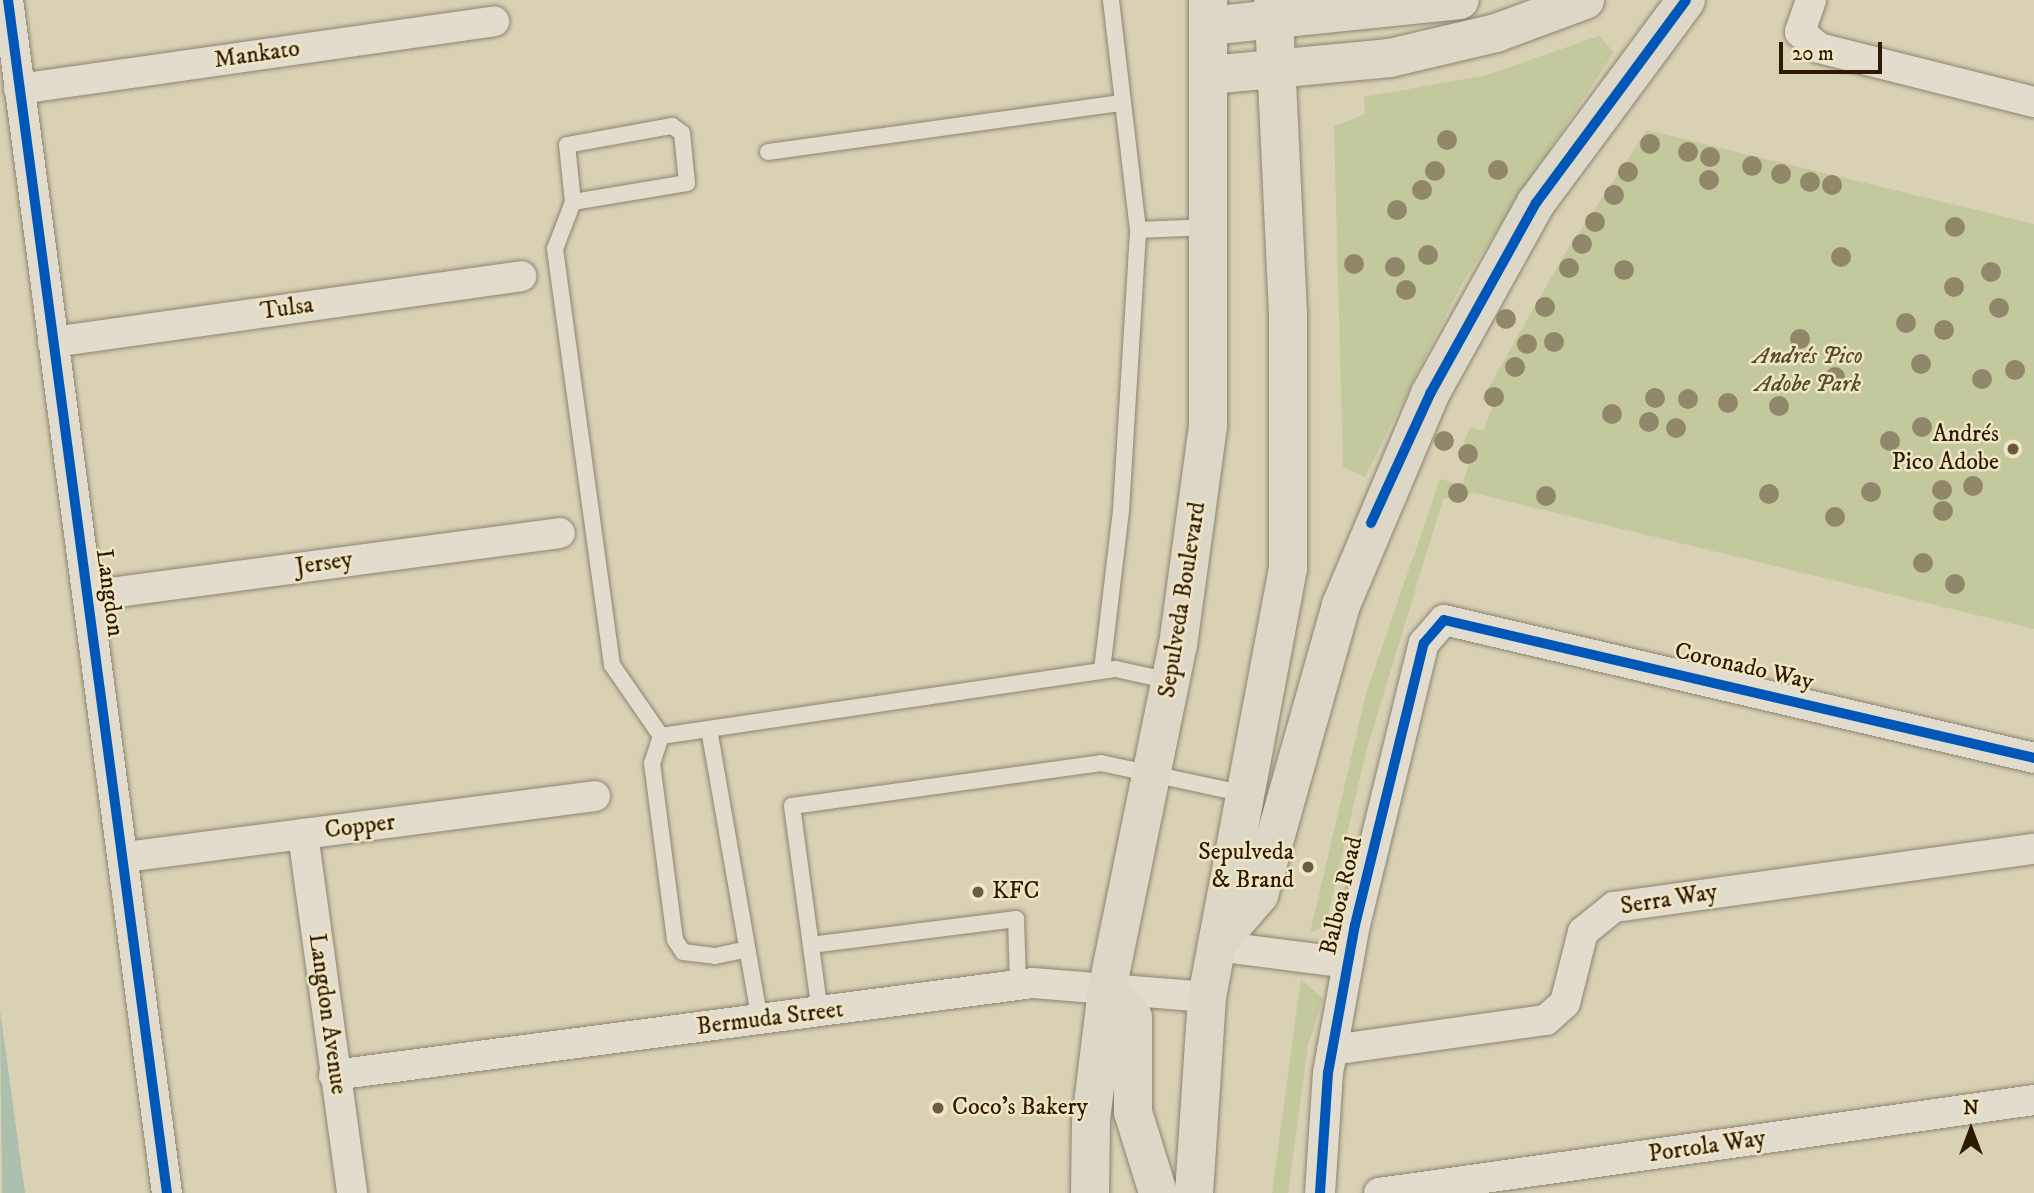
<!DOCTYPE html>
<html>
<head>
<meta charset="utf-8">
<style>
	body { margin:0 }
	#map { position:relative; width:2034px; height:1193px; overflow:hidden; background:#d9d1b4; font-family:"IM FELL DW Pica",serif }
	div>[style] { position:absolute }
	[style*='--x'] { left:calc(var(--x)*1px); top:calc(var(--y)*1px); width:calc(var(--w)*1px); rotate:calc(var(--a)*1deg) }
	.green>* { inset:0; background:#c3c89d }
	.water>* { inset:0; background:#acc0ae }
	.roads { filter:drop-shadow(0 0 2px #8b8572) drop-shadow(0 0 2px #8b8572) }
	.service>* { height:16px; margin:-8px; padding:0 8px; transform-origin:8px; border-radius:8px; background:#e1dcce }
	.minor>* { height:30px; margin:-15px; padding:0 15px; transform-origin:15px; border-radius:15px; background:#e1dcce }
	.primary>* { height:38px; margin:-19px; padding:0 19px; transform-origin:19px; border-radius:19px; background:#dcd7c6 }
	.cycleway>* { height:10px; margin:-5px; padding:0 5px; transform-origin:5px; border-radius:5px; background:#0057b8 }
	.trees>* { width:20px; height:20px; margin:-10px; border-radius:50%; background:#908869 }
	.dots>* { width:19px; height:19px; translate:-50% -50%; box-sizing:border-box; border:4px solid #f0e6c4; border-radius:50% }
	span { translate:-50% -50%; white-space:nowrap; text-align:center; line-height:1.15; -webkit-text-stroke:5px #f0e6c4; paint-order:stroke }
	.street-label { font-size:24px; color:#2d1a03 }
	.park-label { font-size:24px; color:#554c2c; font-style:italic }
	.poi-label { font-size:24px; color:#2d1a03 }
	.right { translate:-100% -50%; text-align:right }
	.left { translate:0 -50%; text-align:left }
	.north { position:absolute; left:1936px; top:1095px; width:70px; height:70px; -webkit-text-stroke:5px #f0e6c4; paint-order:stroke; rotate:0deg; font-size:19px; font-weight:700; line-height:28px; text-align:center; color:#2d1a03 }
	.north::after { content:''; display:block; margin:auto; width:24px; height:32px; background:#2d1a03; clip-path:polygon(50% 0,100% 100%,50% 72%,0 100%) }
	.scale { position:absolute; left:1779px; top:42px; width:103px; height:32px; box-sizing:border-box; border:4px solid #2d1a03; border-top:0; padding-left:9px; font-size:21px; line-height:24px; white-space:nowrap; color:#2d1a03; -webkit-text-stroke:5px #f0e6c4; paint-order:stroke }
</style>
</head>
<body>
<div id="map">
	<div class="green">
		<i style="clip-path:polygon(1599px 36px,1614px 52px,1463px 282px,1365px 477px,1343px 467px,1334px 126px,1365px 114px,1364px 97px,1487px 75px)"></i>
		<i style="clip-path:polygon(1647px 130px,2034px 224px,2034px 629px,1474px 493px,1443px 499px,1366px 752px,1328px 915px,1323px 927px,1310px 933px,1366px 694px,1440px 479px,1462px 485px,1470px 461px,1459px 457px,1470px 427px,1483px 431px,1494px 404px,1482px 399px,1564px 255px)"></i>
		<i style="clip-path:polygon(1301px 979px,1323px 999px,1308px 1045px,1288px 1193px,1272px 1193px)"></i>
	</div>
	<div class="water">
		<i style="clip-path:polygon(0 1010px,25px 1193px,2px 1193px)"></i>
	</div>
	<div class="roads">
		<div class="service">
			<i style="--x:768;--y:152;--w:358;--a:-7.9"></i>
			<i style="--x:573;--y:202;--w:57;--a:-96"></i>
			<i style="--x:567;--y:145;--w:107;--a:-10.3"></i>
			<i style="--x:672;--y:126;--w:12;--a:35"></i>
			<i style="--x:682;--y:133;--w:50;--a:84.3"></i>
			<i style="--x:687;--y:183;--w:116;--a:170.5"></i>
			<i style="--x:573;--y:202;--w:50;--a:111"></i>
			<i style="--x:555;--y:249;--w:420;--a:82.2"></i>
			<i style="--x:612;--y:665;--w:86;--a:55.4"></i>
			<i style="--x:661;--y:736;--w:460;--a:-8.4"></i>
			<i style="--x:1116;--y:669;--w:55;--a:12.5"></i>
			<i style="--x:1138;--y:230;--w:71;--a:-2.4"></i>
			<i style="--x:1102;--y:670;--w:161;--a:-83.2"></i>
			<i style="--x:1121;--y:510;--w:281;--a:-86.5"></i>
			<i style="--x:1138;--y:230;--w:232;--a:-96.7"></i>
			<i style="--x:709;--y:729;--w:295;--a:80.1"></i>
			<i style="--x:661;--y:736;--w:28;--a:108"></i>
			<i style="--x:652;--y:763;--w:178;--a:82.6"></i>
			<i style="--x:675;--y:940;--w:14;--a:56"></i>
			<i style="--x:683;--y:952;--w:32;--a:7"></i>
			<i style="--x:715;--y:956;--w:33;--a:-12"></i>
			<i style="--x:811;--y:945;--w:207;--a:-7.2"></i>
			<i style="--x:1016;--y:919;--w:65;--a:88.2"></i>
			<i style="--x:820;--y:1013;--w:209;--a:-97.7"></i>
			<i style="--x:792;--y:806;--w:312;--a:-7.9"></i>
			<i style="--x:1101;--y:763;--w:147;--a:12.1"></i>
		</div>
		<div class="minor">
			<i style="--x:8;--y:0;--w:1204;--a:82.41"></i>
			<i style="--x:1811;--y:0;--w:34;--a:109"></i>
			<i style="--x:1800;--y:32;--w:25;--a:40"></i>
			<i style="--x:1819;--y:48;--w:222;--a:14.1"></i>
			<i style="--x:19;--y:89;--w:480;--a:-8.1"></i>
			<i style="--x:53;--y:342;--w:473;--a:-8"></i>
			<i style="--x:88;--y:596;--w:476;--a:-7.6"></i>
			<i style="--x:303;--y:834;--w:362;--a:82.2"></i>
			<i style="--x:126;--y:857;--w:473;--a:-7.4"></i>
			<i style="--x:1216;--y:946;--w:133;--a:7.3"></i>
			<i style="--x:1332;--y:1050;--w:216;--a:-8"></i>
			<i style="--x:1546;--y:1020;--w:25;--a:-42"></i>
			<i style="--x:1565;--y:1003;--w:73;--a:-75.8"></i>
			<i style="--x:1583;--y:932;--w:40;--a:-39"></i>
			<i style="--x:1614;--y:907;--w:424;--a:-7.9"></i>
			<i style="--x:334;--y:1075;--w:705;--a:-7.5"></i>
			<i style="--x:1033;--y:983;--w:175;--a:4.6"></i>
			<i style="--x:1320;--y:1193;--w:120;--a:-86.2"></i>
			<i style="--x:1328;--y:1073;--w:150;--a:-79.7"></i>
			<i style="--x:1355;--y:925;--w:290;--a:-76.3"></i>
			<i style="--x:1424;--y:643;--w:30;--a:-49"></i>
			<i style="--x:1444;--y:620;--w:606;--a:13.16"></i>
			<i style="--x:1379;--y:1193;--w:662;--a:-8.08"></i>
		</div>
		<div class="primary">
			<i style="--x:1208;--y:26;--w:253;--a:-5.9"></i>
			<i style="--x:1210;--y:75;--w:181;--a:-5.4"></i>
			<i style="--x:1390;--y:58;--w:109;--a:-13.3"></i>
			<i style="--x:1496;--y:33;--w:95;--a:-20.3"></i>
			<i style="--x:1217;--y:944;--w:65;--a:-49.4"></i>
			<i style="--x:1259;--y:895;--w:301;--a:-74.2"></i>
			<i style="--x:1341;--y:605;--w:229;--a:-67.1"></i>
			<i style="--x:1430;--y:394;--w:218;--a:-61"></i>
			<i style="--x:1536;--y:203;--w:252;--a:-53.5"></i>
			<i style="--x:1107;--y:990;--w:37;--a:46"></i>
			<i style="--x:1133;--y:1017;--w:95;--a:90"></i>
			<i style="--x:1133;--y:1112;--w:85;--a:72.8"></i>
			<i style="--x:1090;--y:1193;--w:73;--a:-89.2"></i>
			<i style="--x:1091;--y:1120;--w:131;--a:-83"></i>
			<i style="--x:1107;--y:990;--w:352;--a:-78.4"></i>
			<i style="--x:1178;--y:645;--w:221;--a:-82.2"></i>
			<i style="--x:1208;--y:426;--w:426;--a:-90"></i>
			<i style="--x:1194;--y:1193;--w:196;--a:-86.2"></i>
			<i style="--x:1207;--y:997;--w:436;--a:-79.3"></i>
			<i style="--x:1288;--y:569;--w:255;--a:-90"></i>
			<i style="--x:1288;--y:314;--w:314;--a:-92.7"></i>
		</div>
	</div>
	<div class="cycleway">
		<i style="--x:8;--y:0;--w:1204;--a:82.41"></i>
		<i style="--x:1371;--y:523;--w:142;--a:-65.4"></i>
		<i style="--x:1430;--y:394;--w:218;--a:-61"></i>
		<i style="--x:1536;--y:203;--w:252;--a:-53.5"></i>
		<i style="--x:1320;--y:1193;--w:120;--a:-86.2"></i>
		<i style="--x:1328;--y:1073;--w:150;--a:-79.7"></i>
		<i style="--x:1355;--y:925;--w:290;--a:-76.3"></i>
		<i style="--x:1424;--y:643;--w:30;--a:-49"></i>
		<i style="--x:1444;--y:620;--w:606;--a:13.16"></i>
	</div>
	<div class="trees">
		<i style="left:1447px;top:140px"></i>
		<i style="left:1650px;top:144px"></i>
		<i style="left:1688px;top:152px"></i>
		<i style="left:1710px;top:157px"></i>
		<i style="left:1752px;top:166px"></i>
		<i style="left:1498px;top:170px"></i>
		<i style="left:1435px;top:171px"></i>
		<i style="left:1628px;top:172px"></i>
		<i style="left:1781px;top:174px"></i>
		<i style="left:1709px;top:180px"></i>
		<i style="left:1810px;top:182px"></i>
		<i style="left:1832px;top:185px"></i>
		<i style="left:1422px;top:190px"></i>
		<i style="left:1614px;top:195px"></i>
		<i style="left:1397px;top:210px"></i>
		<i style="left:1595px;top:222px"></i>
		<i style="left:1955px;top:227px"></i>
		<i style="left:1582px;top:244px"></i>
		<i style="left:1428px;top:255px"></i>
		<i style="left:1841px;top:257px"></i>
		<i style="left:1354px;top:264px"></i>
		<i style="left:1395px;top:267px"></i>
		<i style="left:1569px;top:268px"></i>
		<i style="left:1624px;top:270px"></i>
		<i style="left:1991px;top:272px"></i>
		<i style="left:1954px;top:287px"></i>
		<i style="left:1406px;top:290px"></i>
		<i style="left:1545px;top:307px"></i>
		<i style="left:1999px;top:308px"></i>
		<i style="left:1506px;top:319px"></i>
		<i style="left:1906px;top:323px"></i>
		<i style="left:1944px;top:330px"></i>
		<i style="left:1800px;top:339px"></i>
		<i style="left:1554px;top:342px"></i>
		<i style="left:1527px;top:344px"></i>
		<i style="left:1921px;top:364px"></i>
		<i style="left:1515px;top:367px"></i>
		<i style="left:2015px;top:370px"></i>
		<i style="left:1835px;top:377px"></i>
		<i style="left:1982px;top:379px"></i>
		<i style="left:1494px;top:397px"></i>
		<i style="left:1655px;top:398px"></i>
		<i style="left:1688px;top:399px"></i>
		<i style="left:1728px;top:403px"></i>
		<i style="left:1779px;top:406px"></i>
		<i style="left:1612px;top:414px"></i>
		<i style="left:1649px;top:422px"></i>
		<i style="left:1922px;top:427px"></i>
		<i style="left:1676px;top:428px"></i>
		<i style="left:1444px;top:441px"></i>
		<i style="left:1890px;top:441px"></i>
		<i style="left:1468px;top:454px"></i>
		<i style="left:1973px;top:486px"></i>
		<i style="left:1942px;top:490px"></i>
		<i style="left:1871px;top:492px"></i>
		<i style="left:1458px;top:493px"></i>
		<i style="left:1769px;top:494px"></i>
		<i style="left:1546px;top:496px"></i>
		<i style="left:1943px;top:511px"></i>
		<i style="left:1835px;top:517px"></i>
		<i style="left:1923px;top:563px"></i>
		<i style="left:1955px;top:584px"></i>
	</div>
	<div class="dots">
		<i style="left:2013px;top:449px;background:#695a41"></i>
		<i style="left:1308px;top:867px;background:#695a41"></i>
		<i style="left:978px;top:892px;background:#695a41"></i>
		<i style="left:938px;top:1108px;background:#695a41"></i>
	</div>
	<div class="street-label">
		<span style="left:257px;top:55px;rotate:-8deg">Mankato</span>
		<span style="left:287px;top:309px;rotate:-8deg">Tulsa</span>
		<span style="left:324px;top:564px;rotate:-8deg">Jersey</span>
		<span style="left:109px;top:593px;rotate:82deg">Langdon</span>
		<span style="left:1183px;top:600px;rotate:-81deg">Sepulveda Boulevard</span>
		<span style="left:1744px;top:667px;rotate:13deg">Coronado Way</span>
		<span style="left:360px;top:827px;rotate:-7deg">Copper</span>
		<span style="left:1342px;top:896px;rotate:-77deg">Balboa Road</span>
		<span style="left:1669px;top:900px;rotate:-9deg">Serra Way</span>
		<span style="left:327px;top:1014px;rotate:82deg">Langdon Avenue</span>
		<span style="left:770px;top:1019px;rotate:-7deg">Bermuda Street</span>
		<span style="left:1707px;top:1147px;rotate:-8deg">Portola Way</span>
	</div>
	<div class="park-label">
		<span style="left:1808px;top:371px">Andrés Pico<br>Adobe Park</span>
	</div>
	<div class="poi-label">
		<span class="right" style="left:1999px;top:449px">Andrés<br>Pico Adobe</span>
		<span class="right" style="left:1294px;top:867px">Sepulveda<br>&amp; Brand</span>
		<span class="left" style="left:992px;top:892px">KFC</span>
		<span class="left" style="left:952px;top:1108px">Coco's Bakery</span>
	</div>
	<div class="north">N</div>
	<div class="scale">20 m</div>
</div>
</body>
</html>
